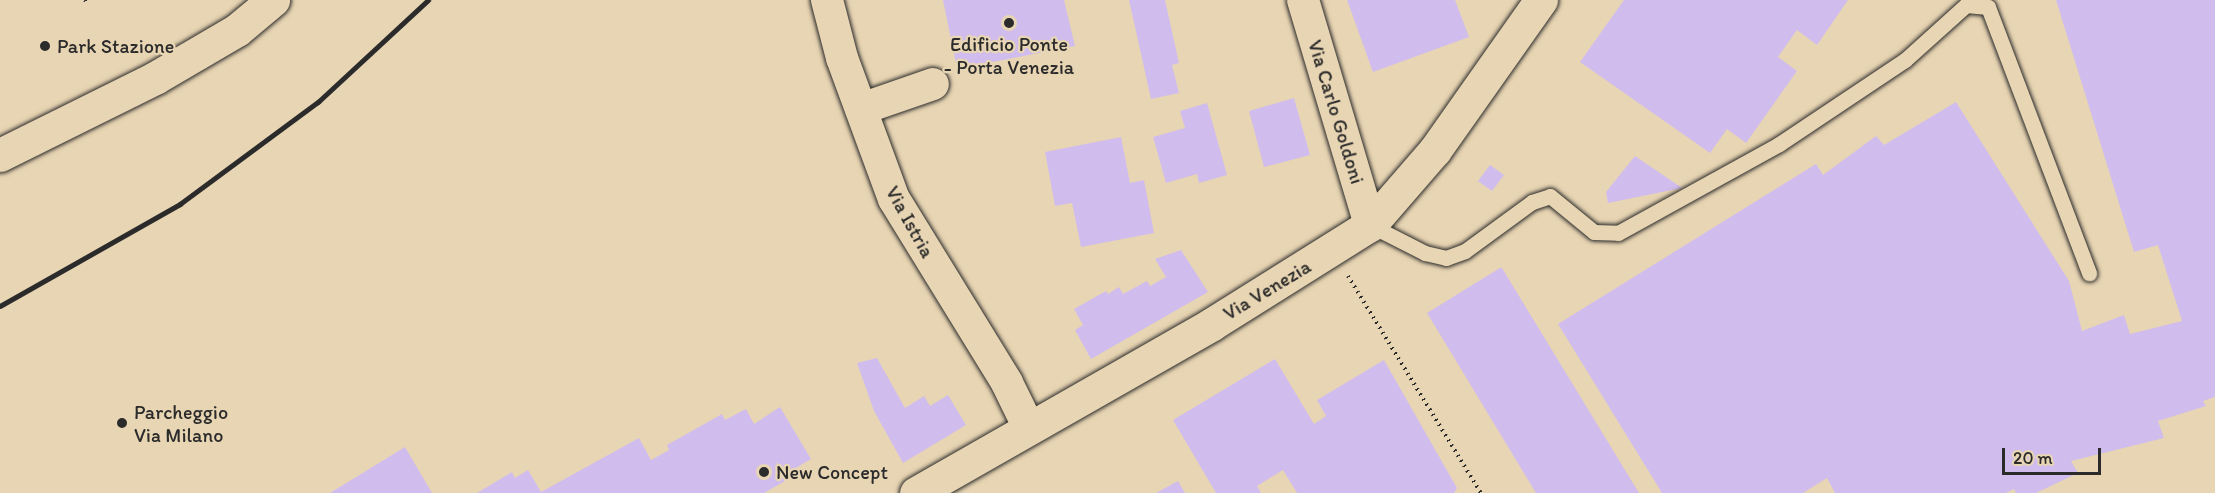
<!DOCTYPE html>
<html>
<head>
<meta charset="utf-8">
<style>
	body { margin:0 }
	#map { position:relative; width:2215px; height:493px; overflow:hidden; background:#e8d5b3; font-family:Itim,sans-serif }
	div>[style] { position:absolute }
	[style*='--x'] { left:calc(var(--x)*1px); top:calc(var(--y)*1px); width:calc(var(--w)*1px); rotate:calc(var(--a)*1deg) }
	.building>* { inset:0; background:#d0bdee }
	.path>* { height:4px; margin-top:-2px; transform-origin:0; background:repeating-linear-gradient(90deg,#2b2b2b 0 1.5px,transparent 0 6px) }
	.roads { filter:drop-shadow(0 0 2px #2b2b2b) drop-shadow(0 0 2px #2b2b2b) }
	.lane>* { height:15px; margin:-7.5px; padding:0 7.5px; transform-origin:7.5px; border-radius:7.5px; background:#e8d5b3 }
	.street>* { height:32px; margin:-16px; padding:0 16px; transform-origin:16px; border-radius:16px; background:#e8d5b3 }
	.secondary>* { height:33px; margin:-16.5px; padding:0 16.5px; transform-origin:16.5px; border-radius:16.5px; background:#e8d5b3 }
	.primary>* { height:33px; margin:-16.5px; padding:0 16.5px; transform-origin:16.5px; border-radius:16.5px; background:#e8d5b3 }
	.rail>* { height:4.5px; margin:-2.25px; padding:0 2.25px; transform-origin:2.25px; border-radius:2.25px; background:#2b2b2b }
	.dots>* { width:16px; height:16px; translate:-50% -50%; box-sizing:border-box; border:3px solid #e8d5b3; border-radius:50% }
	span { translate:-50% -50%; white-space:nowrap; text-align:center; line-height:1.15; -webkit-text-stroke:4.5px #e8d5b3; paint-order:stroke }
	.poi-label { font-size:20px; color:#2b2b2b }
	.left { translate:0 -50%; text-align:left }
	.street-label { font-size:20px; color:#2b2b2b }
	.scale { position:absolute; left:2002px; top:448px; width:99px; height:27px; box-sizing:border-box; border:3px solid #2b2b2b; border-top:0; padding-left:8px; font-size:18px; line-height:21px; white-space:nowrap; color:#2b2b2b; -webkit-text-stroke:4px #e8d5b3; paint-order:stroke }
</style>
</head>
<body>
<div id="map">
	<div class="building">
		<i style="clip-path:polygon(943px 0,1064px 0,1075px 46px,957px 69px)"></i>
		<i style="clip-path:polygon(1129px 0,1165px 0,1179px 63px,1172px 65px,1179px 93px,1151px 99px)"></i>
		<i style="clip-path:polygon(1347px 0,1455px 0,1469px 37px,1373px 72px)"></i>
		<i style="clip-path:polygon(1624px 0,1848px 0,1817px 45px,1797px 30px,1778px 57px,1797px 71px,1746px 143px,1727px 129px,1710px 153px,1580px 62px)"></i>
		<i style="clip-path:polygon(2056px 0,2215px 0,2215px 397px,2203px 401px,2206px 406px,2158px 421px,2164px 438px,2071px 461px,2078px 473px,2036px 493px,2016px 493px,2014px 489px,2006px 493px,1835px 493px,1827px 478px,1803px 493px,1662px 493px,1558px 324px,1816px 164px,1823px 175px,1876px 136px,1884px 145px,1956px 102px,2069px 281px,2082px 331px,2124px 315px,2130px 334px,2182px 321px,2158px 245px,2134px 252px)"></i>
		<i style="clip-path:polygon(1294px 98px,1310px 155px,1264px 167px,1249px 111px)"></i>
		<i style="clip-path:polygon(1207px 103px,1227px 175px,1199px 183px,1197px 174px,1166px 183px,1153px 137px,1185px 128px,1180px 111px)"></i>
		<i style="clip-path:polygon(1121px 137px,1130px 183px,1144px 180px,1154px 233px,1081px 247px,1072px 203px,1055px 206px,1045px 152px)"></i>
		<i style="clip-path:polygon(1635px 156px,1682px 188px,1608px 203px,1606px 192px)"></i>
		<i style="clip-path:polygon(1490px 165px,1504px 175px,1492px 191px,1478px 181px)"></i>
		<i style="clip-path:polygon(1181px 250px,1208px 292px,1091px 359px,1075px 330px,1083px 325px,1074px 309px,1106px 291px,1108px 294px,1119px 287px,1123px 294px,1147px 281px,1150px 286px,1166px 277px,1155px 259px)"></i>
		<i style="clip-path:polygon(1500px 268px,1502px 268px,1639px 493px,1536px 493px,1427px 313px)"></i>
		<i style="clip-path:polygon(877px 358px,905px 408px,924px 396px,930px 406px,948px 395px,966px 425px,903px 463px,874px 411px,857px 363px)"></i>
		<i style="clip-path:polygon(1275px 359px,1314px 424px,1326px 416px,1317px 400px,1384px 360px,1457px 488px,1454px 493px,1297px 493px,1283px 470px,1257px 486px,1261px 493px,1216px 493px,1173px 420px)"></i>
		<i style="clip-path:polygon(780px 407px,811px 459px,782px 476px,785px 481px,764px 493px,477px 493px,512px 472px,515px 478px,528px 470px,541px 492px,639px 438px,651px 460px,669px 450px,667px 445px,722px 414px,725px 420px,746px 409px,754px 424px)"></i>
		<i style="clip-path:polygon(405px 447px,432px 493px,330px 493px)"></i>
		<i style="clip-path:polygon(1178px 481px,1185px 493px,1156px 493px)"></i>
	</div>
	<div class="path">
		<i style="--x:85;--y:0;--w:4;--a:56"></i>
		<i style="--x:1348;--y:276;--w:255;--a:58.5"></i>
	</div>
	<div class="roads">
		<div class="lane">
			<i style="--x:1370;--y:225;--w:62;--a:27"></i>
			<i style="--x:1425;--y:253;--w:22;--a:13"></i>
			<i style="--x:1446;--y:258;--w:20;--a:-20"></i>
			<i style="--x:1465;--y:251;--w:83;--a:-36.2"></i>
			<i style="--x:1532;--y:202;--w:19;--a:-18"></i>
			<i style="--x:1550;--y:196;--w:57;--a:39.3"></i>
			<i style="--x:1594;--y:232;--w:24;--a:2"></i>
			<i style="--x:1618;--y:233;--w:184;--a:-28.9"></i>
			<i style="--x:1779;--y:144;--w:151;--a:-33.7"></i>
			<i style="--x:1905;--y:60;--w:82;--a:-42"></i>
			<i style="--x:1966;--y:5;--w:22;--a:5"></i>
			<i style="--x:1988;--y:7;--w:285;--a:69.2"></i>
		</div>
		<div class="street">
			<i style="--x:827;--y:0;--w:60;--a:75.5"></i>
			<i style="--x:842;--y:58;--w:150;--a:69.8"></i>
			<i style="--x:894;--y:199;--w:216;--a:58.4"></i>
			<i style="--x:1007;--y:383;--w:50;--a:63.9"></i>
			<i style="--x:1303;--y:0;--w:235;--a:73.4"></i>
			<i style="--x:861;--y:109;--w:76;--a:-19.1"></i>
		</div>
		<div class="secondary">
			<i style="--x:916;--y:493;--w:341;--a:-29.7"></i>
			<i style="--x:1212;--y:324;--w:186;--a:-32.1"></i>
			<i style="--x:1370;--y:225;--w:99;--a:-49.1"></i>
			<i style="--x:1435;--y:150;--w:184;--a:-54.8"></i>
		</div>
		<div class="primary">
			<i style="--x:0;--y:155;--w:173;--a:-26.4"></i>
			<i style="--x:155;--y:78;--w:95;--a:-30.3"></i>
			<i style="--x:237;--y:30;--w:47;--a:-39.8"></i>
		</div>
	</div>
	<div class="rail">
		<i style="--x:0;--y:306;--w:207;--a:-29.5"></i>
		<i style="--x:180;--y:204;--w:172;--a:-36.5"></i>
		<i style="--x:318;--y:102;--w:150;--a:-42.8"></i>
	</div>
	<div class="dots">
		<i style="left:1009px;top:23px;background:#2b2b2b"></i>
		<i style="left:45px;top:46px;background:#2b2b2b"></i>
		<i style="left:122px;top:423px;background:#2b2b2b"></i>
		<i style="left:764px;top:472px;background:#2b2b2b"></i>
	</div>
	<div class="poi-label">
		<span style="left:1009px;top:56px">Edificio Ponte<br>- Porta Venezia</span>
		<span class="left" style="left:57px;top:46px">Park Stazione</span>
		<span class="left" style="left:134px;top:424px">Parcheggio<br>Via Milano</span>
		<span class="left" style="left:776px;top:472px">New Concept</span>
	</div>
	<div class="street-label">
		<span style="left:1336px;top:112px;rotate:73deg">Via Carlo Goldoni</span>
		<span style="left:910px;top:222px;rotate:61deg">Via Istria</span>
		<span style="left:1267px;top:290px;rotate:-31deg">Via Venezia</span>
	</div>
	<div class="scale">20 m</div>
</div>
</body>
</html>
